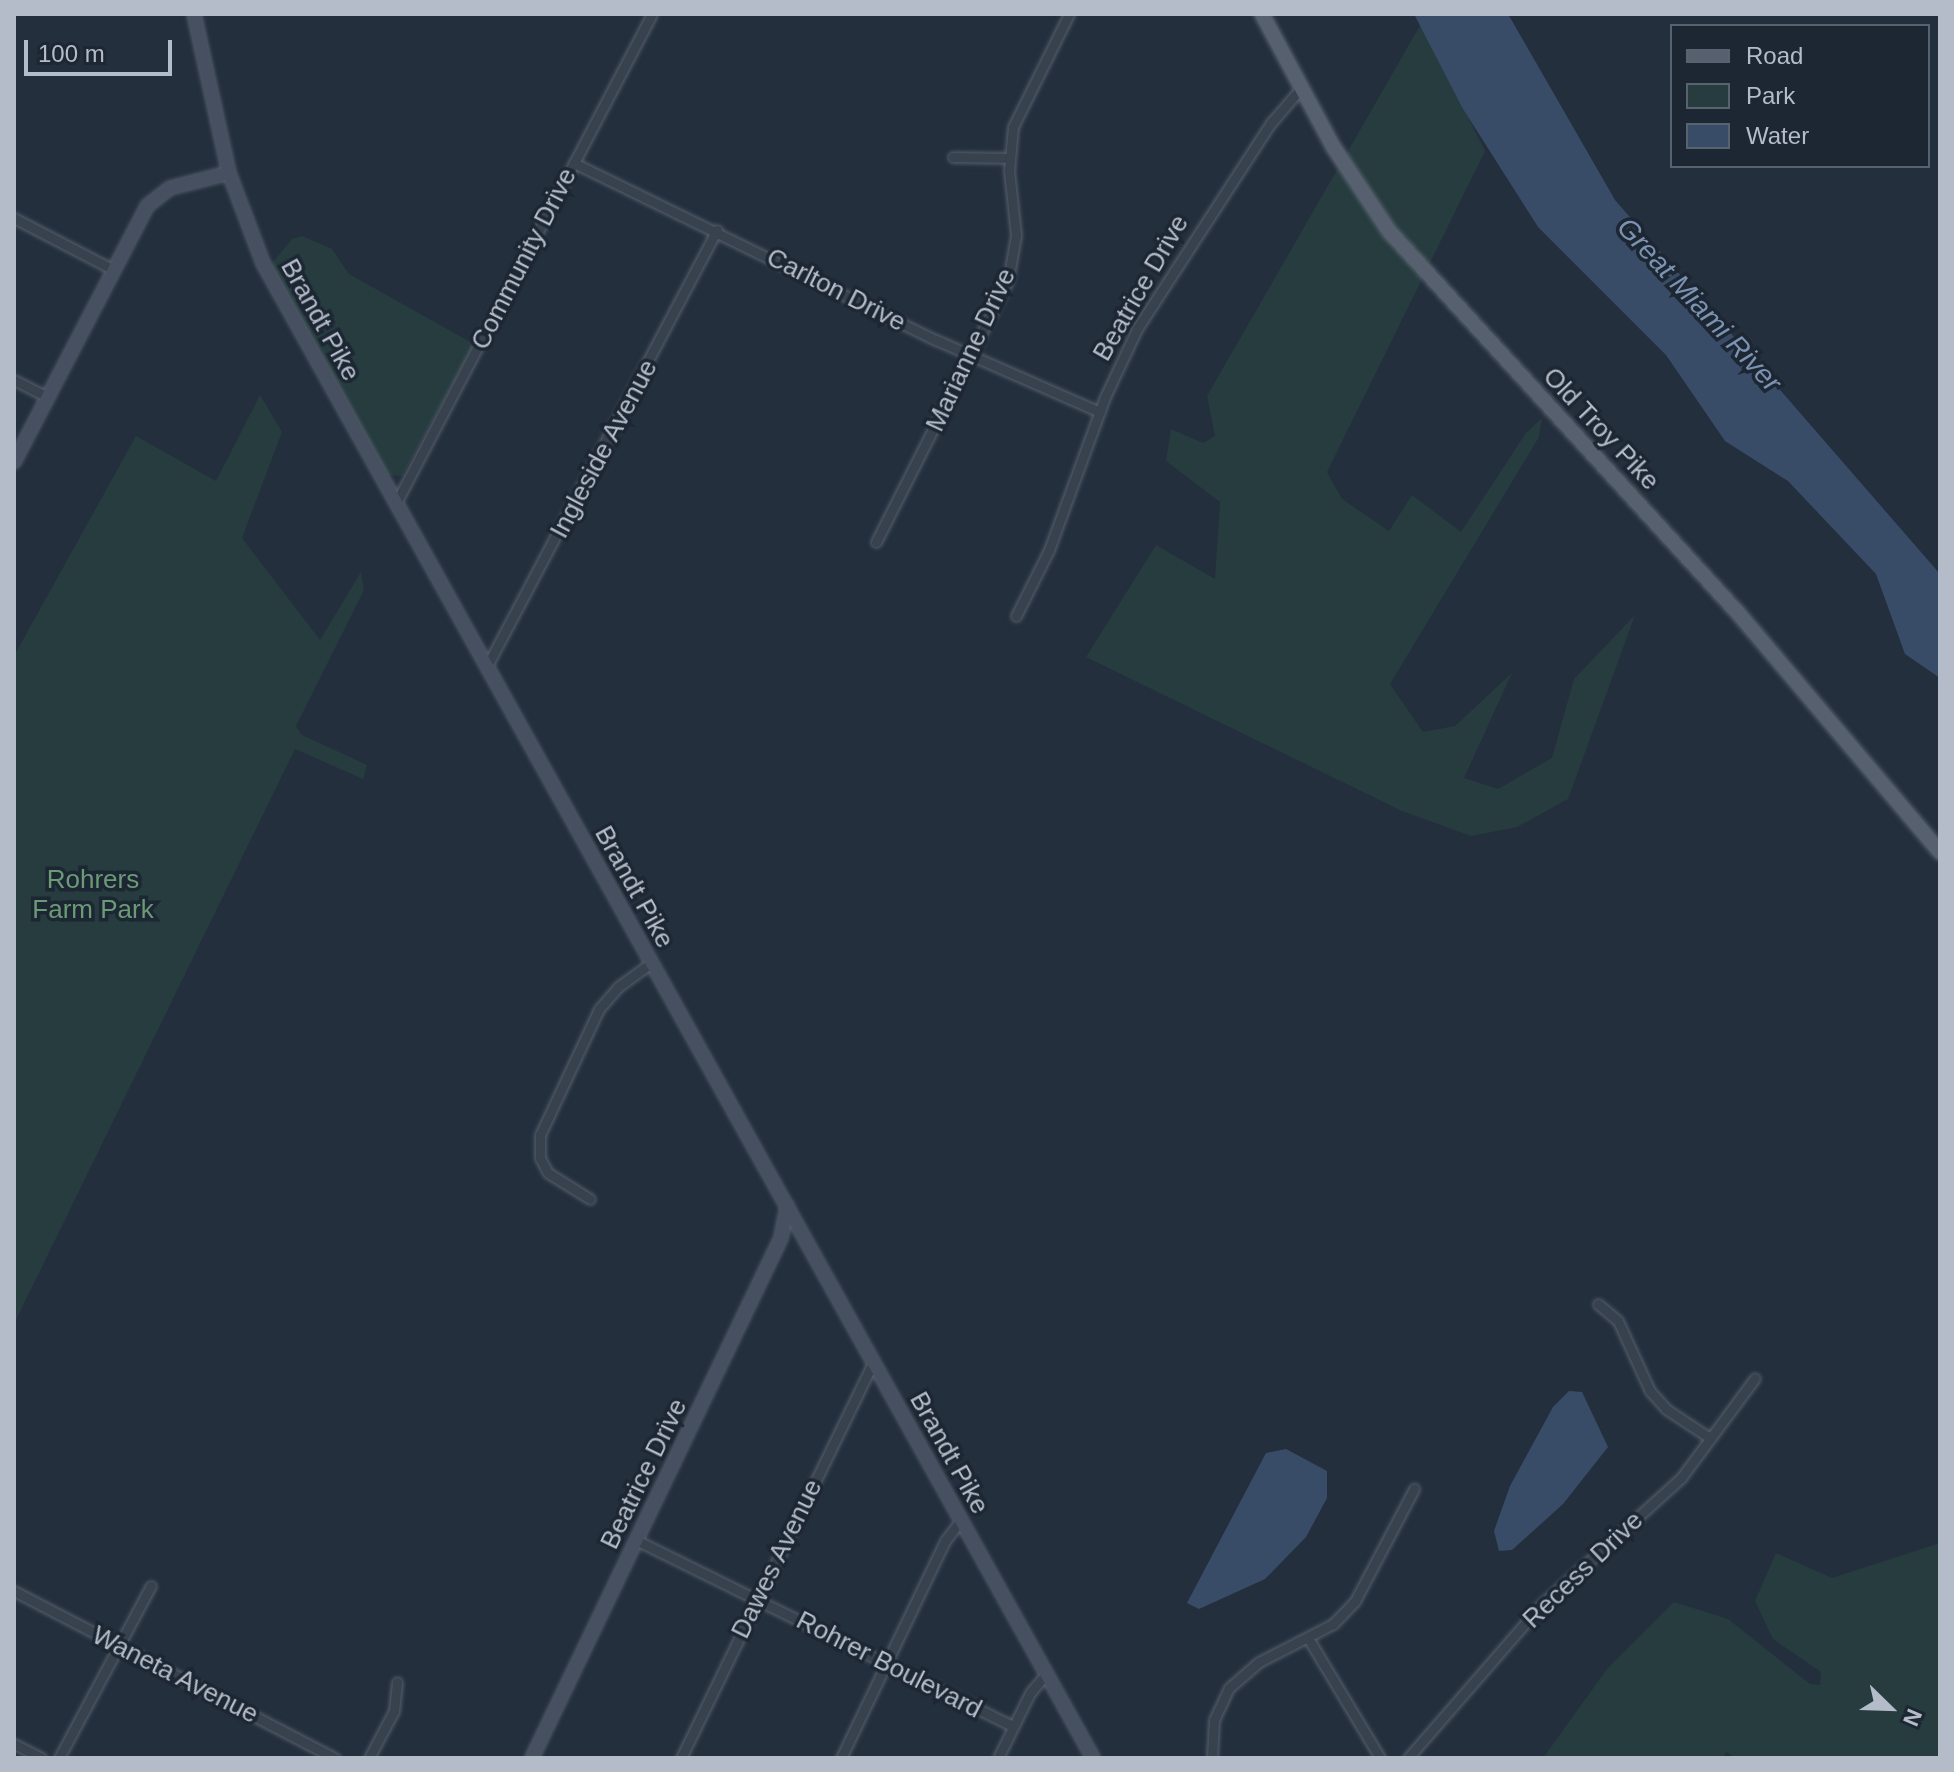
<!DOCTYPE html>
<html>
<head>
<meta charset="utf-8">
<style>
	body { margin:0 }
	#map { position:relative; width:1954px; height:1772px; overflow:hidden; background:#242f3e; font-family:Arial,sans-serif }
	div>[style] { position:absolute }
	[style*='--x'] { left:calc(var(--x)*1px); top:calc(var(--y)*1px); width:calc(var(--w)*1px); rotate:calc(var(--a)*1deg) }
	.green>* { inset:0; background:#263c3f }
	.water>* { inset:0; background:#394c67 }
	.roads { filter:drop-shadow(0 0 2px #565f6c) drop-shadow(0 0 2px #565f6c) }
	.street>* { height:9px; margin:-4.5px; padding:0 4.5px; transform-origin:4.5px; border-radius:4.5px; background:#38414e }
	.secondary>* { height:12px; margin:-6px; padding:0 6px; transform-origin:6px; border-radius:6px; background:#465061 }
	.primary>* { height:14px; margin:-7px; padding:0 7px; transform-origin:7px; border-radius:7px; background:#56606e }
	span { translate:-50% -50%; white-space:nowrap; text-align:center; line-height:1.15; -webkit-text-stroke:7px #1d2633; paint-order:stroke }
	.street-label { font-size:26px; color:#b4bcc9 }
	.park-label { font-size:26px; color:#6b9a76 }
	.water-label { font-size:28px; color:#7c92b1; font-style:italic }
	.frame { position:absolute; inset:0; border:16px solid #b4bcc9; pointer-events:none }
	.legend { position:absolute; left:1670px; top:24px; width:260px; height:144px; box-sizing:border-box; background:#1d2633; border:2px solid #59626f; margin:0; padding:10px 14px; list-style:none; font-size:24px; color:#b4bcc9 }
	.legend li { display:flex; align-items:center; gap:16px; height:40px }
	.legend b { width:40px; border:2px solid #59626f }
	.north { position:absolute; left:1850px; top:1668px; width:80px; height:80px; -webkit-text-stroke:6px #1d2633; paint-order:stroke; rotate:113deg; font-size:22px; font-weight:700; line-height:32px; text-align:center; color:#b4bcc9 }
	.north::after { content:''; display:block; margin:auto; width:28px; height:36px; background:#b4bcc9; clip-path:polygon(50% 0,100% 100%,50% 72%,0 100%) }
	.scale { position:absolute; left:24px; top:40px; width:148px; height:36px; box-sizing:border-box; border:4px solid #b4bcc9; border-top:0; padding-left:10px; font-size:24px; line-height:28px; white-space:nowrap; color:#b4bcc9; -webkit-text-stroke:6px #1d2633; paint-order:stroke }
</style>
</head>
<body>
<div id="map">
	<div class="green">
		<i style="clip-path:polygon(1421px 24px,1485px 151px,1327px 472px,1342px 499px,1389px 531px,1412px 495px,1461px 532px,1526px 433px,1542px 418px,1539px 437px,1390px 684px,1423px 732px,1455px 726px,1512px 673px,1464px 778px,1498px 789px,1552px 758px,1574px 679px,1635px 615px,1568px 799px,1517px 827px,1471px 836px,1402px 811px,1086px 657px,1156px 545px,1215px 579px,1220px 502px,1166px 461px,1171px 429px,1203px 443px,1215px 436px,1207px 396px)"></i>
		<i style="clip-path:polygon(302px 236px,332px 249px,349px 274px,474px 344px,402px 476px,386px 475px,270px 266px,292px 239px)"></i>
		<i style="clip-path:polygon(260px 395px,282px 432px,242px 538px,320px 640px,361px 572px,364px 590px,296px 726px,302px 735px,367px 765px,363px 779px,295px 749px,14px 1324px,14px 656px,136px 436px,216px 481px)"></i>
		<i style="clip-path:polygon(1940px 1543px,1940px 1758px,1736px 1758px,1726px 1752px,1723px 1758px,1543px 1758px,1607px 1669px,1674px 1602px,1728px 1619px,1810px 1684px,1820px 1685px,1821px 1672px,1773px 1639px,1755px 1601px,1776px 1553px,1832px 1578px)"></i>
	</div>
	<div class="water">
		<i style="clip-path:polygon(1414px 14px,1508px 14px,1615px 200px,1940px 574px,1940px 678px,1905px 654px,1876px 574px,1788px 481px,1725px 441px,1666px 355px,1538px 227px,1463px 109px)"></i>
		<i style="clip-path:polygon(1569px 1391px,1582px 1392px,1608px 1447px,1563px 1504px,1512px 1550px,1499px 1551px,1494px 1531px,1510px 1486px,1553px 1407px)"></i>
		<i style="clip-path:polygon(1286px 1449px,1327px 1471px,1327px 1498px,1306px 1537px,1265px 1579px,1199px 1609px,1187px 1603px,1266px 1453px)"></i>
	</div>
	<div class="roads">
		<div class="street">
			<i style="--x:953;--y:157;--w:56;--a:1"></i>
			<i style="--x:574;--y:163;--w:403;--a:26.1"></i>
			<i style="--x:936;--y:340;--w:179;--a:23.7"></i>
			<i style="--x:14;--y:218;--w:113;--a:27.5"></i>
			<i style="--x:14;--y:380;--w:38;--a:27"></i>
			<i style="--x:396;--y:503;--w:552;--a:-62.37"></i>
			<i style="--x:876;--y:542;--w:292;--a:-63.2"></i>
			<i style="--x:1008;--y:281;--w:47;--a:-80.1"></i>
			<i style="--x:1016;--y:235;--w:64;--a:-96.2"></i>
			<i style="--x:1009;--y:171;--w:44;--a:-84.8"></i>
			<i style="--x:1013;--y:127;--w:126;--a:-63.6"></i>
			<i style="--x:1016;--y:616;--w:74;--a:-63.4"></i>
			<i style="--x:1049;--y:550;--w:163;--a:-69.9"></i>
			<i style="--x:1105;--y:397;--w:75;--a:-64.8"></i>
			<i style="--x:1137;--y:329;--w:246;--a:-57"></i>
			<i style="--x:1271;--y:123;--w:46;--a:-49.4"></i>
			<i style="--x:487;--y:666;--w:493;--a:-62.2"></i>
			<i style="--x:590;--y:1199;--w:49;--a:-148.2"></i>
			<i style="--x:548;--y:1173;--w:17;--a:-118"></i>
			<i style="--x:540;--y:1158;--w:23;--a:-90"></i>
			<i style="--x:540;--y:1135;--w:139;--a:-64.9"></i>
			<i style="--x:599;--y:1009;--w:29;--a:-49"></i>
			<i style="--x:618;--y:987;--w:41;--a:-36"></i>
			<i style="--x:1598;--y:1304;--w:26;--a:40"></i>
			<i style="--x:1618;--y:1321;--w:77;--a:65.4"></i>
			<i style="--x:1650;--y:1391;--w:24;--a:48"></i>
			<i style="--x:1666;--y:1409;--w:53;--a:33.4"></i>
			<i style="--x:636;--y:1540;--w:419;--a:26.3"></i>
			<i style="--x:14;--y:1591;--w:362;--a:27.5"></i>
			<i style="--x:1308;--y:1638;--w:140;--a:59"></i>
			<i style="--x:14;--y:1744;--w:31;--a:27"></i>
			<i style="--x:59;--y:1758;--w:195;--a:-61.9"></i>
			<i style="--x:369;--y:1758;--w:53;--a:-62"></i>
			<i style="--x:394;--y:1711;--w:29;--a:-84"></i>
			<i style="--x:681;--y:1758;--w:440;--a:-64.1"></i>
			<i style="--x:841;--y:1758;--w:241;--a:-64.4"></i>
			<i style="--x:945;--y:1541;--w:26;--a:-53"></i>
			<i style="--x:998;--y:1758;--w:72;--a:-63.8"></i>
			<i style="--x:1030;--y:1693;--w:25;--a:-50"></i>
			<i style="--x:1212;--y:1758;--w:38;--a:-87"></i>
			<i style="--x:1214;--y:1720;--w:35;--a:-65"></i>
			<i style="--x:1229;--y:1688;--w:40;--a:-41"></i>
			<i style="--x:1259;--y:1662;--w:83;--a:-27.2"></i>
			<i style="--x:1333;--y:1624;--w:32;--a:-46"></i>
			<i style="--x:1355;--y:1601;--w:127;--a:-62.2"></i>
			<i style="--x:1408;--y:1758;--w:204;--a:-49"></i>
			<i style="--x:1542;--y:1604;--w:188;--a:-42.2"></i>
			<i style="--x:1681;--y:1478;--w:124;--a:-53.5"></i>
		</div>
		<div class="secondary">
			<i style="--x:194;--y:14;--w:163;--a:77.6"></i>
			<i style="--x:229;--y:173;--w:96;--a:69.3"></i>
			<i style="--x:263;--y:263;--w:1710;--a:60.96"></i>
			<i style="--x:14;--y:462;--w:288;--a:-62.5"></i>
			<i style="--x:147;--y:206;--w:29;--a:-38"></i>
			<i style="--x:170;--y:188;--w:61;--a:-14.3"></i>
			<i style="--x:532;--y:1758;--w:577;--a:-64.41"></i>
			<i style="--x:781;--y:1238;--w:33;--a:-79"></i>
		</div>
		<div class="primary">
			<i style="--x:1262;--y:14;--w:152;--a:61.8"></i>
			<i style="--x:1334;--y:148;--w:100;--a:56.5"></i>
			<i style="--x:1389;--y:231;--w:519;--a:47.58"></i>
			<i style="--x:1739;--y:614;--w:312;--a:49.8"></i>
		</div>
	</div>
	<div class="street-label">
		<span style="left:524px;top:259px;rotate:-63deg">Community Drive</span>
		<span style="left:1141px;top:288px;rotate:-60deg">Beatrice Drive</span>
		<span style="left:836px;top:290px;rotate:27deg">Carlton Drive</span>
		<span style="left:320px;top:320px;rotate:61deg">Brandt Pike</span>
		<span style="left:971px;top:350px;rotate:-65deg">Marianne Drive</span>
		<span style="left:1601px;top:429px;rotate:47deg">Old Troy Pike</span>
		<span style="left:604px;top:449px;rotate:-62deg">Ingleside Avenue</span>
		<span style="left:634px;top:887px;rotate:61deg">Brandt Pike</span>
		<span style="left:949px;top:1453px;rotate:61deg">Brandt Pike</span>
		<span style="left:644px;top:1474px;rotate:-64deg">Beatrice Drive</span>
		<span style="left:777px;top:1559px;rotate:-64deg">Dawes Avenue</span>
		<span style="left:1583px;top:1570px;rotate:-44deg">Recess Drive</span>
		<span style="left:889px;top:1665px;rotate:27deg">Rohrer Boulevard</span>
		<span style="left:175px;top:1675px;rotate:27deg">Waneta Avenue</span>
	</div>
	<div class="park-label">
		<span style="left:93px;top:895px">Rohrers<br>Farm Park</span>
	</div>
	<div class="water-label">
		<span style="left:1699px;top:305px;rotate:47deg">Great Miami River</span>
	</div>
	<div class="frame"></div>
	<ul class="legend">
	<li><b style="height:10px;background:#56606e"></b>Road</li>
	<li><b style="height:22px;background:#263c3f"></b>Park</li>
	<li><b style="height:22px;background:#394c67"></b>Water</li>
	</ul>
	<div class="north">N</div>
	<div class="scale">100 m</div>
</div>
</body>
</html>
